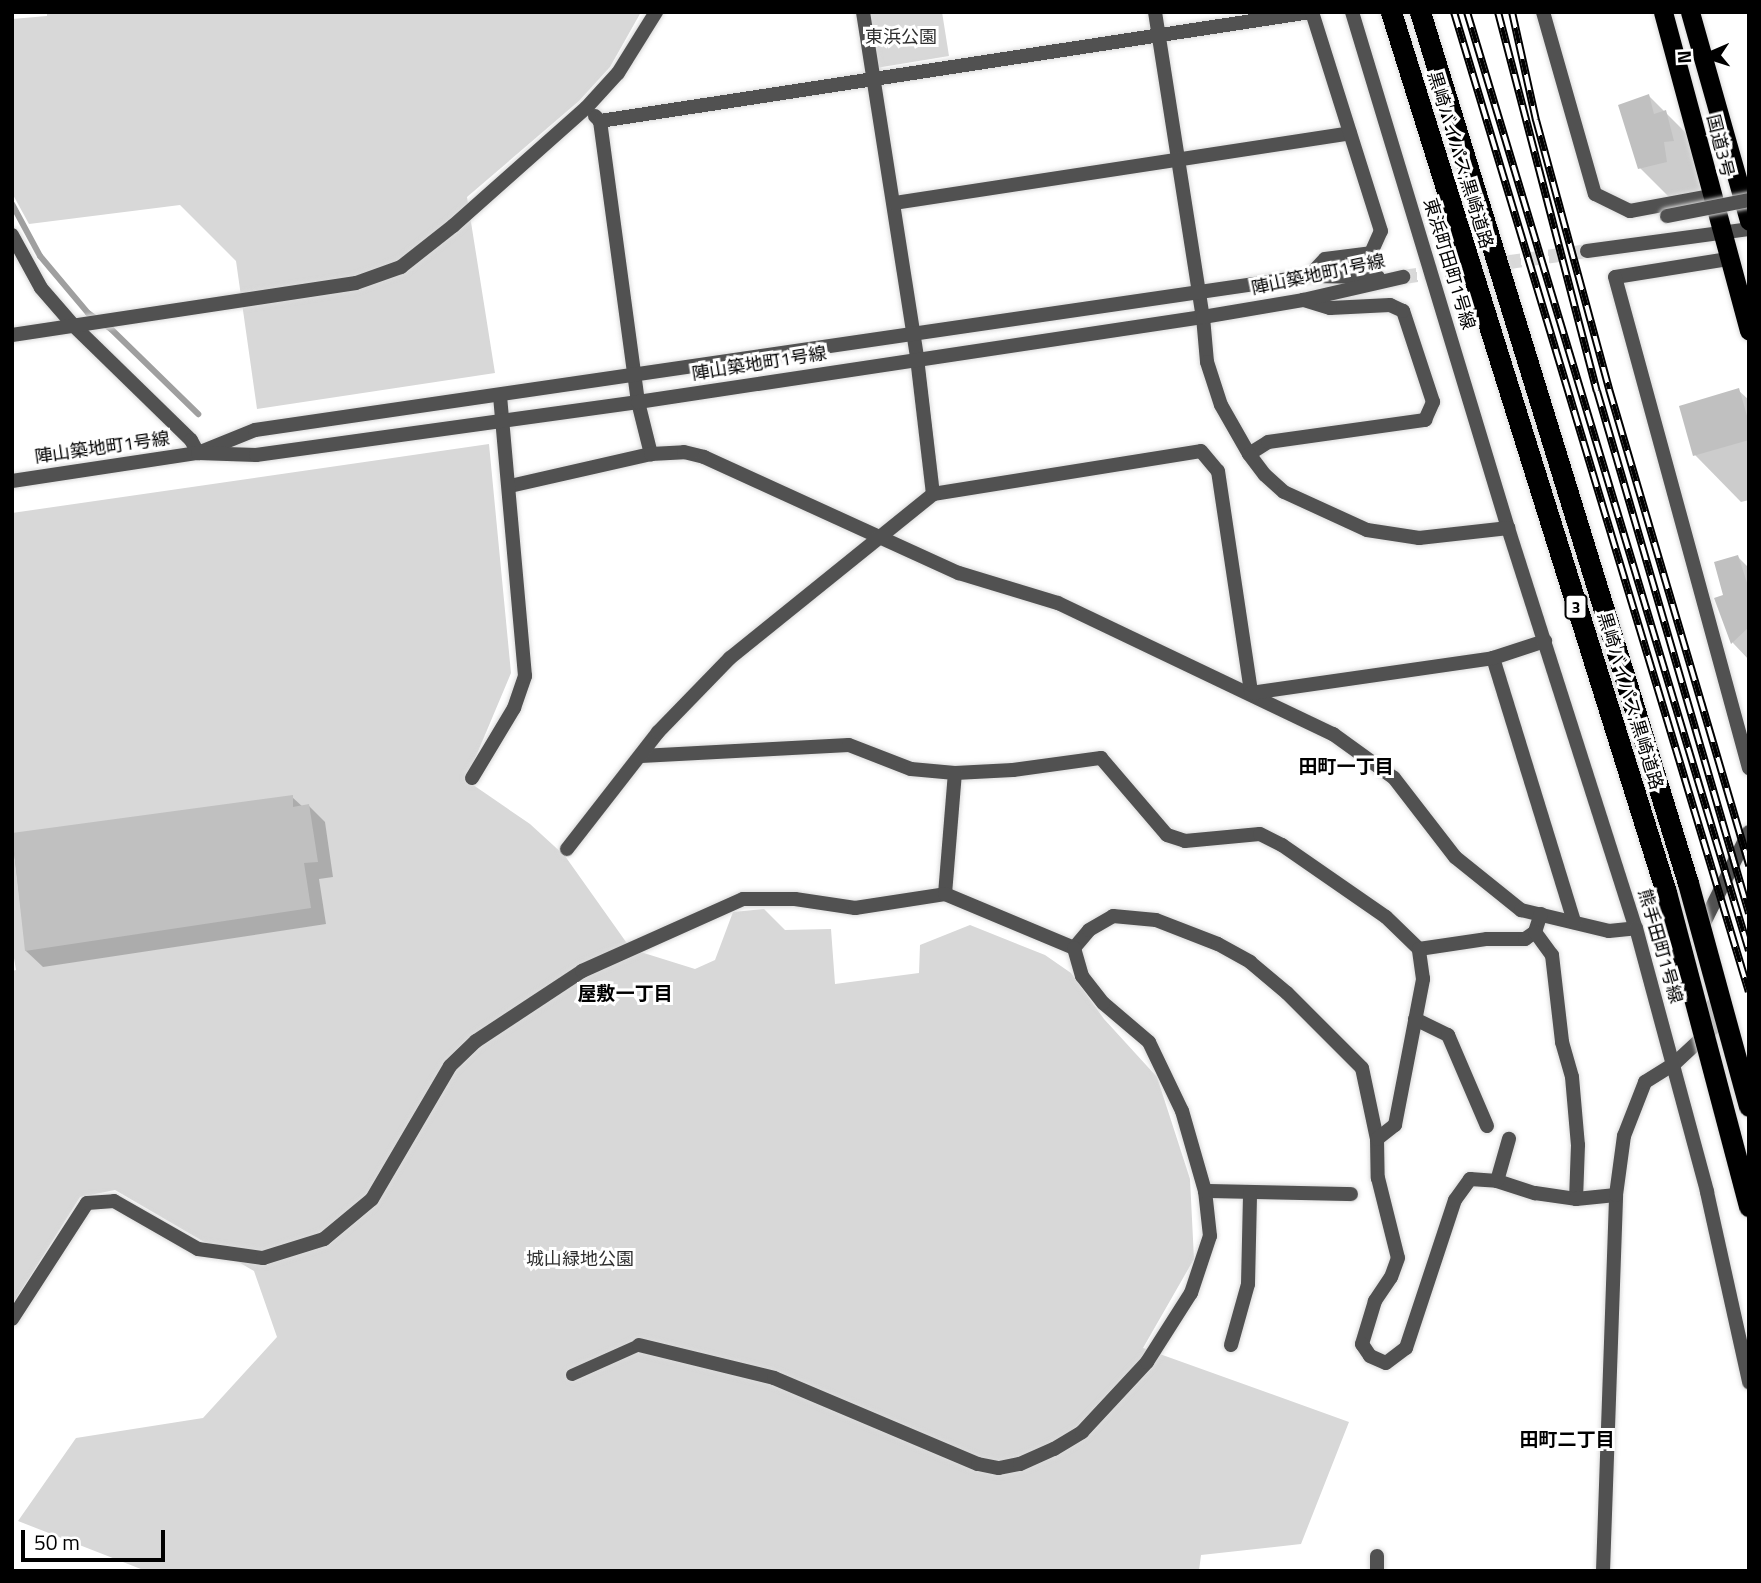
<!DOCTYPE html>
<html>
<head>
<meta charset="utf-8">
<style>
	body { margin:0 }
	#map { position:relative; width:1761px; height:1583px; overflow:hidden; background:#fff; font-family:"Titillium Web","Noto Sans JP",sans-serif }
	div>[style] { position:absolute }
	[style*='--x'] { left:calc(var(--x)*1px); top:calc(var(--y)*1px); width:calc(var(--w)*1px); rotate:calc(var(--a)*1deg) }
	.green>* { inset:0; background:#d8d8d8 }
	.shadow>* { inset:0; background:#0003 }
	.stream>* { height:6px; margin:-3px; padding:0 3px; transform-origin:3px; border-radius:3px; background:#9f9f9f }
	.building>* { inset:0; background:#c0c0c0 }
	.tertiary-tunnel>* { height:14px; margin-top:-7px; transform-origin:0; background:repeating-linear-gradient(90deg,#d9d9d9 0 14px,transparent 0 21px) }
	.roads { filter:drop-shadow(0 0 2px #dbdbdb) drop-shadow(0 0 2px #dbdbdb) }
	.service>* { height:12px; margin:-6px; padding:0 6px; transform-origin:6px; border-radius:6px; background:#515151 }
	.minor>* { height:14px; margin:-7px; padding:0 7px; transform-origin:7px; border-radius:7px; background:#515151 }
	.tertiary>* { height:14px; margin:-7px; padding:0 7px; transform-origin:7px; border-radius:7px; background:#515151 }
	.trunk>* { height:19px; margin:-9.5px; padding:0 9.5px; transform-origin:9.5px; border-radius:9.5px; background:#000 }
	.rail>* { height:8px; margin-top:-4px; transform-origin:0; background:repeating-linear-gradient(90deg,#fff 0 16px,#000 0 32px); box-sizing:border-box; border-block:2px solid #000 }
	.bridges { filter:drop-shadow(0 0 2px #dbdbdb) drop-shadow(0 0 2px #dbdbdb) }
	.pedestrian-bridge>* { height:14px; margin:-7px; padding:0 7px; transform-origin:7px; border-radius:7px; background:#515151 }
	.motorway-bridge>* { height:21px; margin:-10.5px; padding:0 10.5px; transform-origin:10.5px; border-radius:10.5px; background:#000 }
	span { translate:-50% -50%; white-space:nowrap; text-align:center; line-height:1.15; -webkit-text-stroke:6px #fff; paint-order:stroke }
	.shield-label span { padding:2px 5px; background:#fff; border:2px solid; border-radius:5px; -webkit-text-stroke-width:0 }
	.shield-label { font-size:16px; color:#000; font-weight:700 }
	.park-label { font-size:18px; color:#2f2f2f }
	.street-label { font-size:18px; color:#000 }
	.neighbourhood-label { font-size:19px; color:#000; font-weight:700 }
	.frame { position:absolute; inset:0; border:14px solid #000; pointer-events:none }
	.north { position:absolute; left:1670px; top:21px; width:70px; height:70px; -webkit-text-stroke:5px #fff; paint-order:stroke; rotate:267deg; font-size:19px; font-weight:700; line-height:28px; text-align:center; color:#000 }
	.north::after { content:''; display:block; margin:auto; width:24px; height:32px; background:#000; clip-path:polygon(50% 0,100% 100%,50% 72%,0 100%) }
	.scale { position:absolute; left:21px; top:1530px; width:144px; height:32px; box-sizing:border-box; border:4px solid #000; border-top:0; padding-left:9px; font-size:21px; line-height:24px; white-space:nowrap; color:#000; -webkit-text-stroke:5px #fff; paint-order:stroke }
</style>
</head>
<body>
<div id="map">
	<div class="green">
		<i style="clip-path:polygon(47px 12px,641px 12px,610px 67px,579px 101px,467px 197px,495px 373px,257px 409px,236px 261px,180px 205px,29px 224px,12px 193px,12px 19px,47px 16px)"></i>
		<i style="clip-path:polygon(868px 12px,942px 12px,949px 56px,876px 68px)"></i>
		<i style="clip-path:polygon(489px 444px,511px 673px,466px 780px,530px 824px,565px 856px,631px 949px,695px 969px,715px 960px,733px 912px,764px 909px,785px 930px,831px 929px,835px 984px,919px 973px,920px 945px,970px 925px,1045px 955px,1071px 973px,1104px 1019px,1157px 1077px,1190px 1179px,1194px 1259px,1143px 1348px,1349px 1422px,1301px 1544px,1201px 1555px,1199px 1571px,146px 1571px,18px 1521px,76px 1438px,203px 1418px,277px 1337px,254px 1271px,115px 1190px,80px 1197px,12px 1305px,12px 971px,16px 970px,12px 946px,12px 513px)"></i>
	</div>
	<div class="shadow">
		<i style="clip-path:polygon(1649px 96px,1700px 147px,1701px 197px,1675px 203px,1640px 168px)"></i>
		<i style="clip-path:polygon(1738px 390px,1749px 400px,1749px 500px,1741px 502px,1695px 455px)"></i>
		<i style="clip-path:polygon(1738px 557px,1749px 568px,1749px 660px,1733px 643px,1716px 599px,1726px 597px)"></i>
		<i style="clip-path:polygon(292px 797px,303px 807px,309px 806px,325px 822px,333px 877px,319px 879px,326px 924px,43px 967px,26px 951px,12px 835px)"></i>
	</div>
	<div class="stream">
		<i style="--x:12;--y:204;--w:59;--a:61.7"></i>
		<i style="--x:40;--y:256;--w:75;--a:49.9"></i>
		<i style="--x:88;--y:313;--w:28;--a:35"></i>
		<i style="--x:111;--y:329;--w:122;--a:44.3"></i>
	</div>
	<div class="building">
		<i style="clip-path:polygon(1649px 94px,1654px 114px,1666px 110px,1674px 141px,1664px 142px,1667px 162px,1638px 169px,1618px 105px)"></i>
		<i style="clip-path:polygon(1739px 388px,1749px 423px,1749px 440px,1693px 456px,1679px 406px)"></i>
		<i style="clip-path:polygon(1738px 555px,1749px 589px,1749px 627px,1731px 644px,1714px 598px,1723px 595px,1714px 562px)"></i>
		<i style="clip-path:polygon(293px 795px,293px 807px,309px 804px,318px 862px,304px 863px,311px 908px,25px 951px,12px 833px)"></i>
	</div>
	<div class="tertiary-tunnel">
		<i style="--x:1403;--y:277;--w:186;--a:-8"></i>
	</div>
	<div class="roads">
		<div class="service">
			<i style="--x:572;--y:1375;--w:73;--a:-24.1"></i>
		</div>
		<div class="minor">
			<i style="--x:863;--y:12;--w:350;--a:81.1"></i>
			<i style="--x:917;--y:358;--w:137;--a:83.3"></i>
			<i style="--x:1155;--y:12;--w:309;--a:81.1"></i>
			<i style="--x:1543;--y:12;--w:189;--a:74.1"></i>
			<i style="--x:1595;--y:194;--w:39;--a:26"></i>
			<i style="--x:1630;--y:211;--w:81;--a:-10.6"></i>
			<i style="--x:595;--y:116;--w:7;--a:45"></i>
			<i style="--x:600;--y:121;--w:284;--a:82.3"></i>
			<i style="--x:638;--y:402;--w:54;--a:76"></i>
			<i style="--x:600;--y:121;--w:719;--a:-8.72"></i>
			<i style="--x:894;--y:203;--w:461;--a:-8.7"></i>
			<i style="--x:12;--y:235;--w:60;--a:61.3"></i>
			<i style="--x:41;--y:288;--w:50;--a:49"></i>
			<i style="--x:74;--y:326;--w:163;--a:44.3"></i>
			<i style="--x:191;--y:440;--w:15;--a:62"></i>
			<i style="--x:1728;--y:259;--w:114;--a:170.9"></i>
			<i style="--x:1615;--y:277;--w:509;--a:74.74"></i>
			<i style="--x:1309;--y:276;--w:23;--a:-47"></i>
			<i style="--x:1325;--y:259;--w:46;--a:-7.4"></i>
			<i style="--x:1371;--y:253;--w:24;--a:-66"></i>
			<i style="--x:1381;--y:231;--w:230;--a:-107.5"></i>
			<i style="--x:12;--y:335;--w:348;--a:-8.6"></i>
			<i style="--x:356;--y:283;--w:48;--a:-19.6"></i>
			<i style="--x:401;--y:267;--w:66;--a:-38.3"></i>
			<i style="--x:453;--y:226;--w:178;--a:-41.6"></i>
			<i style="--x:586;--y:108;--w:47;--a:-47.6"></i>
			<i style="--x:618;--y:73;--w:72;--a:-58.1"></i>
			<i style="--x:1249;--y:454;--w:22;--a:-32"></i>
			<i style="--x:1268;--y:442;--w:159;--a:-8"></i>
			<i style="--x:1425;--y:420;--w:20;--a:-66"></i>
			<i style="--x:1433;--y:402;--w:96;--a:-108.2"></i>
			<i style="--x:1403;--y:311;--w:14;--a:-155"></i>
			<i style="--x:1390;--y:305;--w:60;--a:177.1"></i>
			<i style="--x:1330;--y:308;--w:28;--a:-163"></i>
			<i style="--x:510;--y:486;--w:145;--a:-12.8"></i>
			<i style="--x:651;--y:454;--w:33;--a:-3"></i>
			<i style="--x:684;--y:452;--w:21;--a:14"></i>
			<i style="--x:704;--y:457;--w:280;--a:24.5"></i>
			<i style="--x:959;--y:573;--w:103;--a:16.9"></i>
			<i style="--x:1058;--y:603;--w:305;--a:25.5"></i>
			<i style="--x:1333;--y:734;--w:75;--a:35.8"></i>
			<i style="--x:1394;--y:778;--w:100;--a:52.3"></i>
			<i style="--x:1455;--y:857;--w:85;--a:38.8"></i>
			<i style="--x:1521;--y:910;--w:90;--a:13.4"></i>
			<i style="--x:1609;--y:931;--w:27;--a:-6"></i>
			<i style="--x:1493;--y:658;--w:276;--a:72.9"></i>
			<i style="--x:641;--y:756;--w:208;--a:-3"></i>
			<i style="--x:849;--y:745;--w:66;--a:21.2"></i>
			<i style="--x:911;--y:769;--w:44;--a:5.2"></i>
			<i style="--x:955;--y:773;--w:58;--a:-3"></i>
			<i style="--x:1013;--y:770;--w:89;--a:-7.8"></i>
			<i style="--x:1101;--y:758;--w:101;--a:49.4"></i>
			<i style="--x:1167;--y:835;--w:19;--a:18"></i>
			<i style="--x:1185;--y:841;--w:75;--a:-5.3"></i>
			<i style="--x:1260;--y:834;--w:25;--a:27"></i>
			<i style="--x:1282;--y:845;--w:126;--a:34.7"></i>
			<i style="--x:1386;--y:917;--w:46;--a:44.1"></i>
			<i style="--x:1419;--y:949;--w:69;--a:-8.4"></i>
			<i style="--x:1487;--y:939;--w:38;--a:0"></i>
			<i style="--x:1525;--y:939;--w:12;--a:-35"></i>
			<i style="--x:1535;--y:932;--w:19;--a:-72"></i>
			<i style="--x:472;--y:778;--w:82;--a:-59"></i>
			<i style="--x:514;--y:708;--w:34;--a:-71"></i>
			<i style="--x:525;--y:676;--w:280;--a:-95.1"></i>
			<i style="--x:567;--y:849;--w:148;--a:-52.1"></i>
			<i style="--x:658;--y:732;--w:103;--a:-45.8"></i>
			<i style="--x:730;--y:658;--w:261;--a:-38.9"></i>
			<i style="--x:933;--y:494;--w:271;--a:-9.1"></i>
			<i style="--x:1201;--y:451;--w:26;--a:50"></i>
			<i style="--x:1218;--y:471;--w:224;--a:81.5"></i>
			<i style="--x:1251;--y:693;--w:245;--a:-8.2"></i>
			<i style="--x:1493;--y:658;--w:55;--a:-18.1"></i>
			<i style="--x:945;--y:894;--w:121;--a:-85.3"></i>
			<i style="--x:1701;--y:929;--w:108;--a:-63.7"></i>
			<i style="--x:1535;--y:932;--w:29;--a:54"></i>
			<i style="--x:1552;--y:955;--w:88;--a:83.4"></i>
			<i style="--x:1562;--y:1042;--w:36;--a:74"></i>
			<i style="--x:1572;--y:1077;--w:68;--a:85"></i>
			<i style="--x:1578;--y:1145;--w:54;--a:92.1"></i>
			<i style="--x:1074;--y:948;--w:23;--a:-50"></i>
			<i style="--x:1089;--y:930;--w:28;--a:-30"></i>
			<i style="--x:1113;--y:916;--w:43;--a:5.3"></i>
			<i style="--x:1156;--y:920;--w:66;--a:21.2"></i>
			<i style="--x:1218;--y:944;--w:37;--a:29"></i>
			<i style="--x:1250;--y:962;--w:48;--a:40"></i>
			<i style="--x:1287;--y:993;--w:106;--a:45"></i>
			<i style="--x:1362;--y:1068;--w:73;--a:78.1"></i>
			<i style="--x:1377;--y:1139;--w:39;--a:89"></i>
			<i style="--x:1378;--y:1178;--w:82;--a:76"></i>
			<i style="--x:1398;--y:1258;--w:20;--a:110"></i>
			<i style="--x:1391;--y:1277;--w:29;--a:124"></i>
			<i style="--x:1375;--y:1301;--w:45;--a:106.8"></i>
			<i style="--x:1362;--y:1344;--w:14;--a:56"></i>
			<i style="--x:1370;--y:1356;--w:17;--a:24"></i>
			<i style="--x:1386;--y:1363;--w:25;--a:-37"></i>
			<i style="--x:1406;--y:1348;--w:156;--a:-71.7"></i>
			<i style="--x:1455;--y:1200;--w:26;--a:-54"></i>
			<i style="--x:1470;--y:1179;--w:27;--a:4"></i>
			<i style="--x:1497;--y:1181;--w:40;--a:18"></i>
			<i style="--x:1535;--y:1193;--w:41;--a:8.3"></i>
			<i style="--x:1576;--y:1199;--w:40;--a:-5.7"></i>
			<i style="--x:1415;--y:1019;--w:37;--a:26"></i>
			<i style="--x:1448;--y:1035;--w:99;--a:66.8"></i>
			<i style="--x:1377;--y:1139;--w:23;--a:-38"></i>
			<i style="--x:1395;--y:1125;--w:149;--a:-79.1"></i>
			<i style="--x:1423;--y:979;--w:30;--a:-98"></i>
			<i style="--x:1497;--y:1181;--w:44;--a:-74.1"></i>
			<i style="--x:1205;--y:1191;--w:146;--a:1.2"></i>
			<i style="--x:12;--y:1319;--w:138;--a:-57.1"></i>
			<i style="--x:87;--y:1203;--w:27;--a:-4"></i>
			<i style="--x:114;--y:1201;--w:97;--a:29.7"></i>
			<i style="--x:198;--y:1249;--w:66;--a:7.9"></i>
			<i style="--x:263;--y:1258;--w:64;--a:-17.3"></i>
			<i style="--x:324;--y:1239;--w:62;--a:-39.8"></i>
			<i style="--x:372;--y:1199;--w:154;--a:-59.6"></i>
			<i style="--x:450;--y:1066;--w:36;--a:-44"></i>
			<i style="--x:476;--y:1041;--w:127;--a:-33.4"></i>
			<i style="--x:582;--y:971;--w:176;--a:-24.1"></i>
			<i style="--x:743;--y:899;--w:52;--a:0"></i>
			<i style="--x:795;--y:899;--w:61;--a:8.5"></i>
			<i style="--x:855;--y:908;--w:91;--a:-8.8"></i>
			<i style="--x:945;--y:894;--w:140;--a:22.7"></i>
			<i style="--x:639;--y:1345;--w:139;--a:13.7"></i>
			<i style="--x:774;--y:1378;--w:221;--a:22.9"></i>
			<i style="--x:978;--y:1464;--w:21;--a:11"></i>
			<i style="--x:999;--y:1468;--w:21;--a:-11"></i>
			<i style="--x:1020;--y:1464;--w:37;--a:-24"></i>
			<i style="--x:1054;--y:1449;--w:33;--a:-31"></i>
			<i style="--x:1082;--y:1432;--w:96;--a:-47.1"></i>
			<i style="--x:1147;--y:1362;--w:82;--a:-57.5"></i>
			<i style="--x:1191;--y:1293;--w:60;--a:-71.6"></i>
			<i style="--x:1210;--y:1236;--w:45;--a:-96.3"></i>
			<i style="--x:1205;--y:1191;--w:83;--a:-106"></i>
			<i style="--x:1182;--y:1111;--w:76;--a:-115.6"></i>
			<i style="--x:1149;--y:1042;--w:60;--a:-139.7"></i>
			<i style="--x:1103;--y:1003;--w:34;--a:-128"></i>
			<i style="--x:1082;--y:976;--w:29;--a:-106"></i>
			<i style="--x:1231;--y:1345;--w:63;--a:-74.4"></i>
			<i style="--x:1248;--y:1284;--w:91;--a:-88.7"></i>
			<i style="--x:1377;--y:1571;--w:15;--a:-90"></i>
			<i style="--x:1603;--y:1571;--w:376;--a:-88"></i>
			<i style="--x:1616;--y:1195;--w:60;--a:-82.3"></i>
			<i style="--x:1624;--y:1136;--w:58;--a:-68.7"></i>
			<i style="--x:1645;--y:1082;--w:34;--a:-32"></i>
			<i style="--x:1674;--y:1064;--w:57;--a:-42.9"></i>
			<i style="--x:1716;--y:1025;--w:19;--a:-102"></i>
		</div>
		<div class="tertiary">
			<i style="--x:1352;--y:12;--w:539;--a:73.18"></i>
			<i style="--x:1508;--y:528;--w:420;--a:72.3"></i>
			<i style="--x:1636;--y:928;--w:273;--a:74.9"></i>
			<i style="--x:1707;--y:1192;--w:195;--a:77.5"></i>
			<i style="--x:1587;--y:251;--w:163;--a:-7.7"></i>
			<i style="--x:1203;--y:317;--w:45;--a:84.9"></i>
			<i style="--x:1207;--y:362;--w:45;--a:72"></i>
			<i style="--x:1221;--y:405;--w:56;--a:60.3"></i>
			<i style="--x:1249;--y:454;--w:26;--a:53"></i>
			<i style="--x:1265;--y:475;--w:25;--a:42"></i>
			<i style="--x:1284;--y:492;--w:91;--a:24.6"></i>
			<i style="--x:1367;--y:530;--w:53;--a:8.7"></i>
			<i style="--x:1419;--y:538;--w:90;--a:-6.4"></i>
			<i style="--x:203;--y:451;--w:56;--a:-22"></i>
			<i style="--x:255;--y:430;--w:1065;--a:-8.31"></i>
			<i style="--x:1309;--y:276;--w:69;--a:0.8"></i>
			<i style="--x:12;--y:481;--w:188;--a:-8.6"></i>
			<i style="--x:198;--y:453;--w:58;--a:2"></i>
			<i style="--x:256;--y:455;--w:386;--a:-7.9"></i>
			<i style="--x:638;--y:402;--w:571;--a:-8.56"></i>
			<i style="--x:1203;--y:317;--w:101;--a:-9.6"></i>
			<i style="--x:1303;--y:300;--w:103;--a:-13"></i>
		</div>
		<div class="trunk">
			<i style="--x:1663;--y:12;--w:330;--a:74.9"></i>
			<i style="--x:1690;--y:12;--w:217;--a:74.2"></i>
		</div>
	</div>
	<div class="rail">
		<i style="--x:1454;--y:12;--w:1023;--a:73.25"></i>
		<i style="--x:1467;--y:12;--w:980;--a:73.28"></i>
		<i style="--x:1498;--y:12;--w:392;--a:75.4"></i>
		<i style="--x:1597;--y:391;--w:544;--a:73.77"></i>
		<i style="--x:1512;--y:12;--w:111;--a:77.5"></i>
		<i style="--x:1536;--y:120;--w:279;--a:74.8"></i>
		<i style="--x:1609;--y:389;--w:497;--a:73.6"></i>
	</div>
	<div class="bridges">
		<div class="pedestrian-bridge">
			<i style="--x:1667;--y:216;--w:84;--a:-11"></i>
		</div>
		<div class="motorway-bridge">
			<i style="--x:1391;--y:12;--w:922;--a:72.65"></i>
			<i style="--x:1666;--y:892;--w:325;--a:75.2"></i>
			<i style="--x:1420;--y:12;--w:911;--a:72.9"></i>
			<i style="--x:1688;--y:883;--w:231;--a:74.7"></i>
		</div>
	</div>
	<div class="shield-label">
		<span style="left:1576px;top:607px">3</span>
	</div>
	<div class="park-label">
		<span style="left:901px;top:37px">東浜公園</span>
		<span style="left:580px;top:1259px">城山緑地公園</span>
	</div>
	<div class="street-label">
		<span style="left:1720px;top:146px;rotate:76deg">国道3号</span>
		<span style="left:1460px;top:160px;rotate:73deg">黒崎バイパス;黒崎道路</span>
		<span style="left:1449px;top:264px;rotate:73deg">東浜町田町1号線</span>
		<span style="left:1318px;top:275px;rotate:-12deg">陣山築地町1号線</span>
		<span style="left:759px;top:364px;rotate:-9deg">陣山築地町1号線</span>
		<span style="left:102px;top:448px;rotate:-8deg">陣山築地町1号線</span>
		<span style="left:1630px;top:701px;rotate:73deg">黒崎バイパス;黒崎道路</span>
		<span style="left:1660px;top:946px;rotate:74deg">熊手田町1号線</span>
	</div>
	<div class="neighbourhood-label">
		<span style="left:1346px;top:766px">田町一丁目</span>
		<span style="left:625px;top:993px">屋敷一丁目</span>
		<span style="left:1567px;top:1439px">田町二丁目</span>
	</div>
	<div class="frame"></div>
	<div class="north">N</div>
	<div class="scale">50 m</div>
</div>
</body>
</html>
